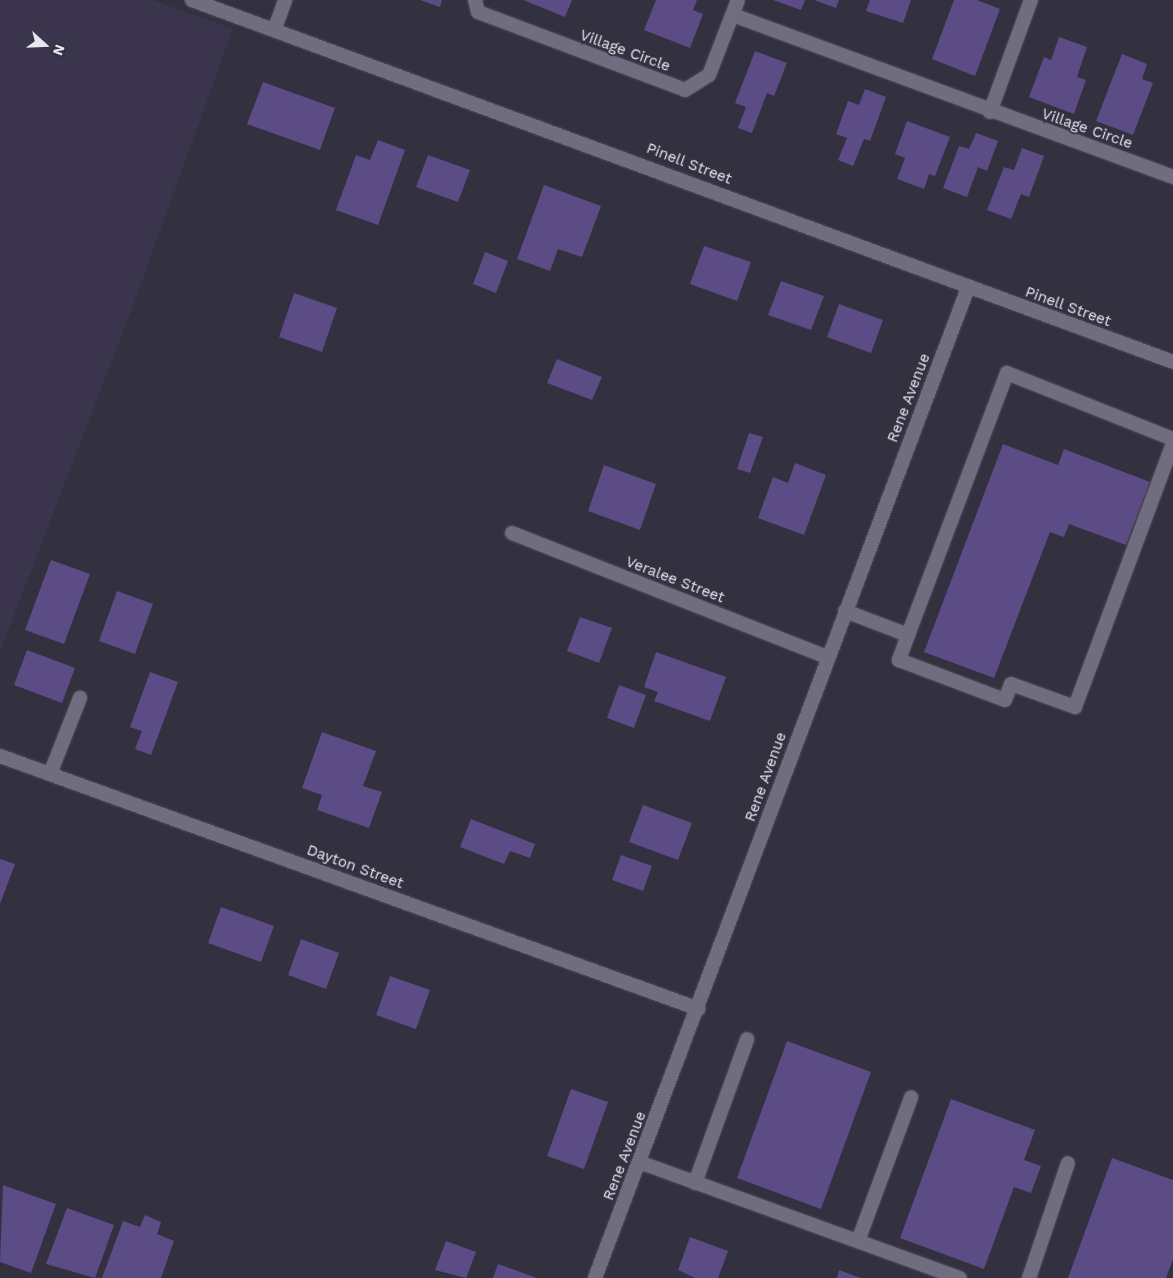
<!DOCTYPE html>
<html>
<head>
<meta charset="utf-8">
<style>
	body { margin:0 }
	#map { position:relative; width:1173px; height:1278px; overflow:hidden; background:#333040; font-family:"Work Sans",sans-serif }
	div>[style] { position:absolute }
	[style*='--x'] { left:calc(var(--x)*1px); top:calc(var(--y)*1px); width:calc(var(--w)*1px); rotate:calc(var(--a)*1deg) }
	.built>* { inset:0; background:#3a354c }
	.building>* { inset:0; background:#5b4c85 }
	.roads { filter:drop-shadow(0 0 1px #504d5b) drop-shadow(0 0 1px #504d5b) }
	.service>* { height:14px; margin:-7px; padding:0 7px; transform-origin:7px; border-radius:7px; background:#716d80 }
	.minor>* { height:14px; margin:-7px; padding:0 7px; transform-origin:7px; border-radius:7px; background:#716d80 }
	.tertiary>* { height:14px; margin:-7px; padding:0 7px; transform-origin:7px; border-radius:7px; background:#716d80 }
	span { translate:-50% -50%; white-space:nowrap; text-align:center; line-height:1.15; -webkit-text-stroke:4px #333040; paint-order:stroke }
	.street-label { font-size:15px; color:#e8e6f1 }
	.north { position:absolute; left:20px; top:20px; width:50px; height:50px; -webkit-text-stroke:4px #333040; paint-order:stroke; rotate:110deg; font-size:14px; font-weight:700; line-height:20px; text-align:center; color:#e8e6f1 }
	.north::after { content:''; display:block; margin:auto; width:18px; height:22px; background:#e8e6f1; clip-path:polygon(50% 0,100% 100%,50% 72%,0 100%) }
</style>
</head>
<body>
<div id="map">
	<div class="built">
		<i style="clip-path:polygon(0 0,153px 0,233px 29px,131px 311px,0 652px)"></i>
	</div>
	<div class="building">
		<i style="clip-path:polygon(420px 0,442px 0,440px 7px)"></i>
		<i style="clip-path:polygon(523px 0,572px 0,565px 17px)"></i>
		<i style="clip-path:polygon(656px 0,697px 0,693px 10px,703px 14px,690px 48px,644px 30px)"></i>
		<i style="clip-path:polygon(773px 0,805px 0,801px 10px)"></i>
		<i style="clip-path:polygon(814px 0,839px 0,836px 8px)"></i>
		<i style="clip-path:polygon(870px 0,911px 0,903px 23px,866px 11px)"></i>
		<i style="clip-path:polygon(954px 0,977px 0,1000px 9px,975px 76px,932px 59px)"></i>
		<i style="clip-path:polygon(1059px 37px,1087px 47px,1077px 77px,1086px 80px,1074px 114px,1029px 97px,1044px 57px,1051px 60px)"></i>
		<i style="clip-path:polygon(755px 51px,787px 63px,774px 96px,767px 93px,752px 133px,738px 128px,746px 107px,735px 103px)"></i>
		<i style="clip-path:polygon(1122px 54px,1147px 64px,1142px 79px,1153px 83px,1133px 135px,1096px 121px)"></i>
		<i style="clip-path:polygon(263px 82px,335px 108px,320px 150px,247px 124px)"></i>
		<i style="clip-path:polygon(865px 89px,886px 97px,870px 141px,864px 139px,853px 166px,838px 160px,847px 138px,836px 134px,848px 101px,859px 105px)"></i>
		<i style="clip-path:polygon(907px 121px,950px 137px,935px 176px,929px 174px,924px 189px,897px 179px,905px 158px,895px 154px)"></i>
		<i style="clip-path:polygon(976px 133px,998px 141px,987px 171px,978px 167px,967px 197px,943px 188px,959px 146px,969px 149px)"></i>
		<i style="clip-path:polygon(378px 140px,405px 150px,378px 225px,336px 210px,356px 155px,370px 160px)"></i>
		<i style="clip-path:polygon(1022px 148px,1044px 156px,1029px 197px,1021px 194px,1011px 219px,987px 210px,1004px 167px,1014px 170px)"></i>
		<i style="clip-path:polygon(428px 155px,470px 170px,458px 202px,416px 187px)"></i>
		<i style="clip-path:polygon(544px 185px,601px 206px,582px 257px,558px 249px,550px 271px,517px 259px)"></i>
		<i style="clip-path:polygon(704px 246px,751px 262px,737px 301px,690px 284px)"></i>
		<i style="clip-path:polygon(485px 252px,508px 261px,496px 293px,473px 284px)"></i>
		<i style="clip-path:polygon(781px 281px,824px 296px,811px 330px,768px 315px)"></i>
		<i style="clip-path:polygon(294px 293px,337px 308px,322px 352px,279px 337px)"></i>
		<i style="clip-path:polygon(839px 304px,883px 320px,871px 353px,827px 337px)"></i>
		<i style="clip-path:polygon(557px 359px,602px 377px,592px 400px,547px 383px)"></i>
		<i style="clip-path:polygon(749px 433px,763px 437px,750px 473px,737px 469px)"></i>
		<i style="clip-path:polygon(1003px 444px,1058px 465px,1064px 449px,1150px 482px,1126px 545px,1069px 524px,1064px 537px,1050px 532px,994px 678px,924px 652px)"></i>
		<i style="clip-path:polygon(795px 463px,826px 475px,804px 535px,758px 518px,773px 477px,788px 483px)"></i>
		<i style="clip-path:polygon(604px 465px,656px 484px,640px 530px,588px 511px)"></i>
		<i style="clip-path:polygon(51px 560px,90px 574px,64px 644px,25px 630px)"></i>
		<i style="clip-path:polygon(117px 591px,153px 604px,135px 654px,99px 641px)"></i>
		<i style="clip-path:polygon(580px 617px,612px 628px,599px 663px,567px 651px)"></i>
		<i style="clip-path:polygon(27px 650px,75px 668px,62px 703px,14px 685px)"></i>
		<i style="clip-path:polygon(656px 652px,726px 677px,710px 721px,654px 701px,658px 692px,644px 687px)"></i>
		<i style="clip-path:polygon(150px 672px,178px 682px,151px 755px,135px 749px,142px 731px,130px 727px)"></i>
		<i style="clip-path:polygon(619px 685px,646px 695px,634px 728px,607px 718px)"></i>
		<i style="clip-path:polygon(322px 732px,376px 751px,363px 786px,382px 792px,369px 828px,317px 810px,322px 795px,302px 788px)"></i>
		<i style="clip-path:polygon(643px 805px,692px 823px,678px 860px,629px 842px)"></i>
		<i style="clip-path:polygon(471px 819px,535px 844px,530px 858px,510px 851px,504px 864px,460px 847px)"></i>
		<i style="clip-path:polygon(621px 855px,652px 866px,643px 891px,612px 880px)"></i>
		<i style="clip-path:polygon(0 859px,15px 864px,0 904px)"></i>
		<i style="clip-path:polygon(221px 907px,274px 926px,261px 962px,208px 943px)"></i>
		<i style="clip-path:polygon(301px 939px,339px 953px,326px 989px,288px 975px)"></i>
		<i style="clip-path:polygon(390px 976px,430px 990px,416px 1029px,376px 1015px)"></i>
		<i style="clip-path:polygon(787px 1041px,871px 1072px,821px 1209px,737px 1178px)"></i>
		<i style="clip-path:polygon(571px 1089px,608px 1102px,584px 1169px,547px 1156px)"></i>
		<i style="clip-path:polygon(951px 1099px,1035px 1130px,1024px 1160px,1041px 1166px,1031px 1193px,1014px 1187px,984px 1269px,900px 1238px)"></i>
		<i style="clip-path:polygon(1112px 1158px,1173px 1180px,1173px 1259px,1166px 1278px,1068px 1278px)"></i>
		<i style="clip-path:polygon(3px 1185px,56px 1204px,31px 1273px,0 1262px)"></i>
		<i style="clip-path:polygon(67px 1208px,114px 1225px,95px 1278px,46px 1264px)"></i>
		<i style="clip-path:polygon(145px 1215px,161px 1222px,157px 1234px,174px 1241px,161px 1278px,102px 1278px,123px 1221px,140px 1227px)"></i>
		<i style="clip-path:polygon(690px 1237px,728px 1251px,718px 1278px,695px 1278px,678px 1270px)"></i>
		<i style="clip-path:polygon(446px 1241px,476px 1252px,466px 1278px,435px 1270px)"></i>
		<i style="clip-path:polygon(498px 1264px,537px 1278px,493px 1278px)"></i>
		<i style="clip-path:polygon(839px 1270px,861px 1278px,837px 1278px)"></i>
	</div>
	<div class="roads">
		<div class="service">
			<i style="--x:990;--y:112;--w:119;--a:-69.9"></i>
			<i style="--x:845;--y:611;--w:67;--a:20.9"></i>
			<i style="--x:908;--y:635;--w:27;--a:110"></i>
			<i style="--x:899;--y:660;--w:113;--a:20.7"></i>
			<i style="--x:1005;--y:700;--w:17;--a:-69"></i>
			<i style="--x:1011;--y:684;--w:68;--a:19.8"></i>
			<i style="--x:1075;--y:707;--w:281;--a:-69.6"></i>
			<i style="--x:908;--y:635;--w:280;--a:-69.3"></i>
			<i style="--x:1007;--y:373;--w:179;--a:21.7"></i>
			<i style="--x:50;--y:774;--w:82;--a:-68.5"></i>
			<i style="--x:639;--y:1162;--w:341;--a:19.9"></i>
			<i style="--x:695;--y:1183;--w:153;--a:-70.1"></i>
			<i style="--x:858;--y:1241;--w:153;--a:-69.7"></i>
			<i style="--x:1029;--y:1278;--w:121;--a:-71.3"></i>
		</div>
		<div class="minor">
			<i style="--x:475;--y:0;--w:12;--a:76"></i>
			<i style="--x:478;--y:12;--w:221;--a:20.6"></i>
			<i style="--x:685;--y:90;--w:28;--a:-32"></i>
			<i style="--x:709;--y:75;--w:80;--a:-68.9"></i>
			<i style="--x:733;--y:15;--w:469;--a:20.2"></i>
			<i style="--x:275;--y:28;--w:30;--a:-70"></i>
			<i style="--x:512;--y:533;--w:339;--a:21.5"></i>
			<i style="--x:0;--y:756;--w:743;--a:19.9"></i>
			<i style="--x:595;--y:1278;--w:1058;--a:-69.36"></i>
		</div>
		<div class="tertiary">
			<i style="--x:192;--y:0;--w:1046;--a:20.25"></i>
		</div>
	</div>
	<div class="street-label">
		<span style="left:625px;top:51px;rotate:20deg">Village Circle</span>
		<span style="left:1087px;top:129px;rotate:19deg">Village Circle</span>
		<span style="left:689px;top:164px;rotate:21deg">Pinell Street</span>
		<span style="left:1068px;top:307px;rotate:20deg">Pinell Street</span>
		<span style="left:909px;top:398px;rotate:-69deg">Rene Avenue</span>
		<span style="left:675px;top:580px;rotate:21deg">Veralee Street</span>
		<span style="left:766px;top:777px;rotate:-70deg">Rene Avenue</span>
		<span style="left:355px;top:867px;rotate:20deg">Dayton Street</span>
		<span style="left:625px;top:1156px;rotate:-69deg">Rene Avenue</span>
	</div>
	<div class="north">N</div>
</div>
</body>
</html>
